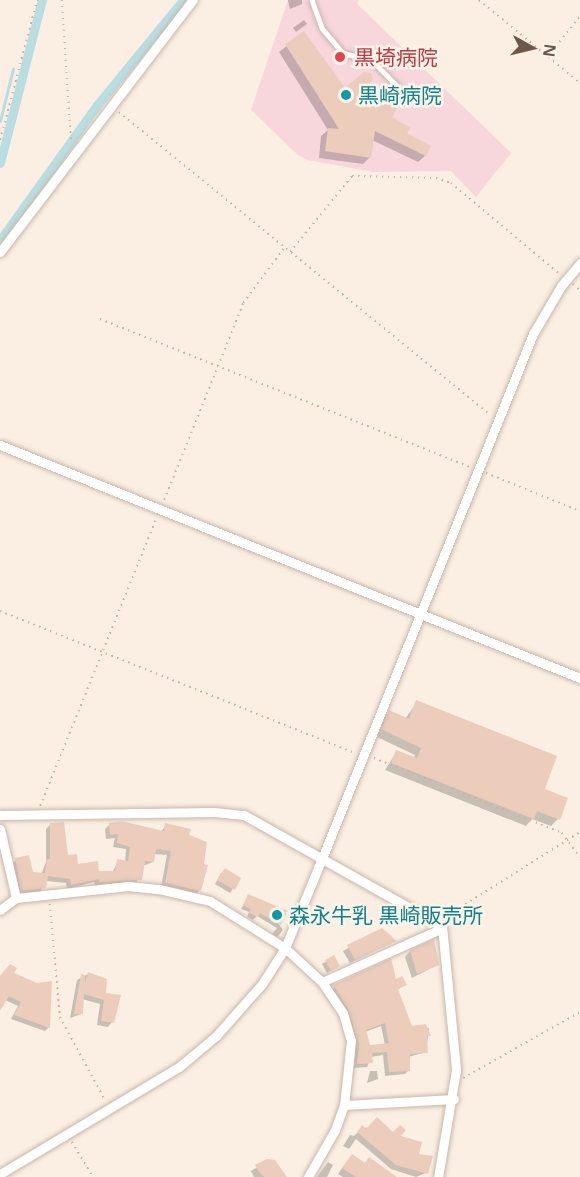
<!DOCTYPE html>
<html>
<head>
<meta charset="utf-8">
<style>
	body { margin:0 }
	#map { position:relative; width:580px; height:1177px; overflow:hidden; background:#faefe2; font-family:"Noto Sans","Noto Sans JP",sans-serif }
	div>[style] { position:absolute }
	[style*='--x'] { left:calc(var(--x)*1px); top:calc(var(--y)*1px); width:calc(var(--w)*1px); rotate:calc(var(--a)*1deg) }
	.medical>* { inset:0; background:#f7d6dc }
	.shadow>* { inset:0; background:#0003 }
	.stream>* { height:3px; margin:-1.5px; padding:0 1.5px; transform-origin:1.5px; border-radius:1.5px; background:#b9dee1 }
	.canal>* { height:9px; margin:-4.5px; padding:0 4.5px; transform-origin:4.5px; border-radius:4.5px; background:#b9dee1 }
	.building>* { inset:0; background:#eccdbc }
	.path>* { height:1.5px; margin-top:-0.75px; transform-origin:0; background:repeating-linear-gradient(90deg,#d1b0a0 0 1.5px,transparent 0 6px) }
	.roads { filter:drop-shadow(0 0 2px #c9b6aa) drop-shadow(0 0 2px #c9b6aa) }
	.lane>* { height:4.5px; margin:-2.25px; padding:0 2.25px; transform-origin:2.25px; border-radius:2.25px; background:#fff }
	.street>* { height:9px; margin:-4.5px; padding:0 4.5px; transform-origin:4.5px; border-radius:4.5px; background:#fff }
	.dots>* { width:16px; height:16px; translate:-50% -50%; box-sizing:border-box; border:3px solid #fdf3e8; border-radius:50% }
	span { translate:-50% -50%; white-space:nowrap; text-align:center; line-height:1.15; -webkit-text-stroke:5px #fdf3e8; paint-order:stroke }
	.health-label { font-size:21px; color:#be3a42 }
	.left { translate:0 -50%; text-align:left }
	.culture-label { font-size:21px; color:#0d838f }
	.north { position:absolute; left:502px; top:18px; width:60px; height:60px; -webkit-text-stroke:4px #fdf3e8; paint-order:stroke; rotate:98deg; font-size:16px; font-weight:700; line-height:24px; text-align:center; color:#6f564b }
	.north::after { content:''; display:block; margin:auto; width:21px; height:27px; background:#6f564b; clip-path:polygon(50% 0,100% 100%,50% 72%,0 100%) }
</style>
</head>
<body>
<div id="map">
	<div class="medical">
		<i style="clip-path:polygon(288px 0,359px 0,357px 4px,511px 153px,476px 197px,451px 171px,373px 172px,308px 160px,298px 155px,251px 110px)"></i>
	</div>
	<div class="shadow">
		<i style="clip-path:polygon(288px 0,302px 0,302px 4px,290px 9px)"></i>
		<i style="clip-path:polygon(304px 20px,307px 24px,296px 32px,293px 28px)"></i>
		<i style="clip-path:polygon(304px 33px,344px 91px,390px 118px,425px 156px,418px 162px,372px 140px,370px 157px,363px 164px,319px 158px,321px 136px,328px 130px,279px 52px)"></i>
		<i style="clip-path:polygon(417px 702px,543px 790px,558px 819px,551px 826px,532px 819px,526px 826px,385px 770px,397px 751px,414px 758px,415px 755px,375px 736px,382px 719px,389px 712px,405px 719px)"></i>
		<i style="clip-path:polygon(51px 824px,66px 856px,77px 866px,98px 873px,112px 873px,118px 861px,125px 862px,126px 849px,113px 847px,115px 838px,106px 839px,105px 829px,110px 824px,137px 825px,161px 832px,166px 825px,187px 836px,200px 890px,195px 895px,161px 887px,167px 855px,154px 854px,153px 862px,143px 866px,136px 884px,95px 886px,94px 882px,67px 889px,66px 883px,46px 881px,40px 892px,17px 895px,11px 865px,16px 860px,32px 873px,41px 875px,46px 862px,46px 829px)"></i>
		<i style="clip-path:polygon(221px 873px,239px 879px,230px 893px,215px 884px)"></i>
		<i style="clip-path:polygon(249px 896px,279px 924px,283px 930px,277px 937px,272px 934px,277px 928px,257px 916px,253px 920px,247px 917px,249px 912px,241px 909px)"></i>
		<i style="clip-path:polygon(381px 930px,389px 940px,395px 941px,350px 963px,343px 951px)"></i>
		<i style="clip-path:polygon(410px 951px,437px 965px,412px 978px,405px 957px)"></i>
		<i style="clip-path:polygon(333px 957px,339px 966px,327px 973px,322px 964px)"></i>
		<i style="clip-path:polygon(evenodd,390px 960px,395px 981px,405px 985px,397px 990px,411px 1028px,429px 1028px,426px 1052px,408px 1057px,409px 1070px,405px 1074px,385px 1076px,383px 1055px,371px 1057px,367px 1067px,354px 1068px,355px 1051px,346px 1016px,329px 990px,390px 960px,381px 1026px,385px 1045px,368px 1047px,365px 1032px,381px 1026px)"></i>
		<i style="clip-path:polygon(12px 973px,49px 1027px,45px 1031px,11px 1019px,18px 1006px,5px 1000px,0 1008px,0 979px)"></i>
		<i style="clip-path:polygon(88px 974px,104px 994px,112px 1022px,108px 1027px,97px 1025px,100px 1004px,82px 999px,81px 1014px,70px 1018px,77px 980px)"></i>
		<i style="clip-path:polygon(370px 1071px,377px 1071px,378px 1079px,367px 1083px)"></i>
		<i style="clip-path:polygon(363px 1127px,393px 1134px,417px 1155px,426px 1173px,416px 1177px,391px 1169px,356px 1139px,349px 1149px,343px 1146px,350px 1135px,354px 1136px)"></i>
		<i style="clip-path:polygon(369px 1159px,390px 1177px,343px 1177px,338px 1174px,347px 1161px,364px 1164px)"></i>
		<i style="clip-path:polygon(267px 1161px,281px 1177px,254px 1177px,251px 1171px)"></i>
		<i style="clip-path:polygon(328px 1162px,333px 1165px,327px 1177px,317px 1177px)"></i>
	</div>
	<div class="stream">
		<i style="--x:0;--y:121;--w:54;--a:-76"></i>
	</div>
	<div class="canal">
		<i style="--x:0;--y:163;--w:168;--a:-75.6"></i>
		<i style="--x:0;--y:240;--w:166;--a:-54.3"></i>
		<i style="--x:97;--y:105;--w:136;--a:-50.7"></i>
	</div>
	<div class="building">
		<i style="clip-path:polygon(304px 31px,345px 88px,364px 72px,371px 73px,373px 79px,363px 90px,397px 108px,392px 117px,411px 128px,407px 133px,431px 146px,426px 156px,375px 131px,371px 158px,325px 151px,328px 128px,339px 129px,285px 44px)"></i>
		<i style="clip-path:polygon(416px 700px,557px 756px,545px 789px,568px 798px,560px 820px,537px 811px,534px 819px,391px 763px,396px 750px,417px 758px,421px 748px,381px 729px,389px 710px,409px 719px)"></i>
		<i style="clip-path:polygon(121px 821px,164px 831px,165px 823px,191px 829px,189px 835px,207px 842px,204px 864px,208px 865px,201px 891px,165px 883px,171px 851px,156px 849px,154px 862px,145px 861px,142px 880px,99px 882px,99px 879px,71px 885px,70px 879px,48px 876px,46px 888px,21px 891px,15px 858px,29px 855px,33px 872px,45px 873px,47px 859px,50px 859px,50px 823px,64px 822px,68px 855px,77px 854px,78px 864px,98px 861px,99px 871px,115px 871px,117px 859px,128px 861px,130px 847px,117px 843px,118px 834px,110px 835px,109px 823px)"></i>
		<i style="clip-path:polygon(225px 868px,241px 878px,235px 890px,217px 880px)"></i>
		<i style="clip-path:polygon(248px 894px,288px 911px,281px 925px,260px 913px,258px 917px,249px 913px,251px 909px,243px 905px)"></i>
		<i style="clip-path:polygon(382px 928px,397px 941px,355px 960px,347px 945px)"></i>
		<i style="clip-path:polygon(434px 939px,439px 965px,417px 974px,410px 950px)"></i>
		<i style="clip-path:polygon(334px 955px,340px 966px,331px 971px,325px 960px)"></i>
		<i style="clip-path:polygon(evenodd,391px 958px,396px 979px,402px 976px,407px 985px,398px 989px,412px 1026px,426px 1024px,431px 1036px,427px 1036px,428px 1053px,410px 1054px,410px 1071px,389px 1072px,387px 1052px,372px 1053px,373px 1063px,357px 1064px,359px 1046px,349px 1011px,333px 985px,391px 958px,385px 1023px,389px 1043px,370px 1045px,366px 1030px,385px 1023px)"></i>
		<i style="clip-path:polygon(10px 964px,17px 968px,14px 973px,37px 983px,52px 981px,50px 1028px,14px 1015px,21px 1002px,9px 996px,0 1011px,0 976px)"></i>
		<i style="clip-path:polygon(88px 972px,107px 979px,106px 993px,121px 995px,114px 1023px,101px 1021px,104px 1000px,84px 994px,83px 1014px,74px 1014px,81px 974px,85px 975px,85px 984px)"></i>
		<i style="clip-path:polygon(377px 1117px,393px 1132px,400px 1125px,406px 1130px,401px 1136px,422px 1142px,419px 1154px,433px 1156px,428px 1174px,396px 1165px,357px 1132px,362px 1125px,366px 1129px)"></i>
		<i style="clip-path:polygon(352px 1154px,365px 1163px,369px 1157px,397px 1177px,356px 1177px,342px 1168px)"></i>
		<i style="clip-path:polygon(267px 1159px,275px 1160px,287px 1177px,264px 1177px,259px 1172px,255px 1165px)"></i>
	</div>
	<div class="path">
		<i style="--x:62;--y:0;--w:138;--a:86.3"></i>
		<i style="--x:71;--y:138;--w:4;--a:45"></i>
		<i style="--x:479;--y:0;--w:131;--a:39.4"></i>
		<i style="--x:548;--y:56;--w:51;--a:-51.3"></i>
		<i style="--x:119;--y:112;--w:478;--a:39.2"></i>
		<i style="--x:0;--y:140;--w:145;--a:-75.2"></i>
		<i style="--x:290;--y:252;--w:98;--a:-50.8"></i>
		<i style="--x:352;--y:176;--w:84;--a:1.4"></i>
		<i style="--x:436;--y:178;--w:16;--a:18"></i>
		<i style="--x:451;--y:183;--w:142;--a:39.9"></i>
		<i style="--x:573;--y:284;--w:9;--a:41"></i>
		<i style="--x:100;--y:319;--w:399;--a:21.8"></i>
		<i style="--x:486;--y:473;--w:101;--a:22"></i>
		<i style="--x:164;--y:500;--w:212;--a:-68.1"></i>
		<i style="--x:243;--y:303;--w:69;--a:-53.3"></i>
		<i style="--x:0;--y:611;--w:382;--a:21.8"></i>
		<i style="--x:374;--y:758;--w:202;--a:21.7"></i>
		<i style="--x:562;--y:833;--w:30;--a:53"></i>
		<i style="--x:40;--y:806;--w:310;--a:-68"></i>
		<i style="--x:50;--y:904;--w:113;--a:84.9"></i>
		<i style="--x:60;--y:1017;--w:94;--a:61.5"></i>
		<i style="--x:445;--y:917;--w:160;--a:-32.2"></i>
		<i style="--x:463;--y:1078;--w:134;--a:-29.4"></i>
		<i style="--x:72;--y:1142;--w:41;--a:59"></i>
	</div>
	<div class="roads">
		<div class="lane">
			<i style="--x:312;--y:0;--w:30;--a:70"></i>
			<i style="--x:322;--y:28;--w:33;--a:50"></i>
			<i style="--x:343;--y:53;--w:30;--a:14"></i>
			<i style="--x:372;--y:60;--w:50;--a:45.8"></i>
		</div>
		<div class="street">
			<i style="--x:0;--y:252;--w:317;--a:-52.6"></i>
			<i style="--x:0;--y:445;--w:625;--a:21.89"></i>
			<i style="--x:0;--y:815;--w:214;--a:-0.8"></i>
			<i style="--x:214;--y:812;--w:30;--a:6"></i>
			<i style="--x:244;--y:815;--w:227;--a:29.3"></i>
			<i style="--x:442;--y:926;--w:145;--a:84.4"></i>
			<i style="--x:456;--y:1070;--w:109;--a:99.5"></i>
			<i style="--x:0;--y:829;--w:71;--a:76.9"></i>
			<i style="--x:0;--y:910;--w:20;--a:-37"></i>
			<i style="--x:16;--y:898;--w:113;--a:-6.1"></i>
			<i style="--x:128;--y:886;--w:31;--a:6"></i>
			<i style="--x:159;--y:889;--w:52;--a:13.2"></i>
			<i style="--x:210;--y:901;--w:89;--a:32.1"></i>
			<i style="--x:285;--y:948;--w:50;--a:42.6"></i>
			<i style="--x:322;--y:982;--w:37;--a:56"></i>
			<i style="--x:343;--y:1013;--w:29;--a:74"></i>
			<i style="--x:351;--y:1041;--w:64;--a:96.2"></i>
			<i style="--x:344;--y:1105;--w:27;--a:110"></i>
			<i style="--x:335;--y:1130;--w:54;--a:119.9"></i>
			<i style="--x:322;--y:982;--w:127;--a:-24.1"></i>
			<i style="--x:438;--y:930;--w:8;--a:-97"></i>
			<i style="--x:344;--y:1105;--w:110;--a:-3.1"></i>
			<i style="--x:0;--y:1174;--w:209;--a:-30.9"></i>
			<i style="--x:179;--y:1067;--w:48;--a:-40"></i>
			<i style="--x:216;--y:1036;--w:69;--a:-48.5"></i>
			<i style="--x:262;--y:984;--w:43;--a:-57.4"></i>
			<i style="--x:285;--y:948;--w:100;--a:-67.6"></i>
			<i style="--x:323;--y:856;--w:563;--a:-68.09"></i>
			<i style="--x:533;--y:334;--w:56;--a:-59.7"></i>
			<i style="--x:561;--y:286;--w:30;--a:-50"></i>
		</div>
	</div>
	<div class="dots">
		<i style="left:340px;top:57px;background:#e0444e"></i>
		<i style="left:346px;top:95px;background:#0f9aa8"></i>
		<i style="left:277px;top:915px;background:#0f9aa8"></i>
	</div>
	<div class="health-label">
		<span class="left" style="left:354px;top:57px">黒埼病院</span>
	</div>
	<div class="culture-label">
		<span class="left" style="left:358px;top:95px">黒崎病院</span>
		<span class="left" style="left:289px;top:915px">森永牛乳 黒崎販売所</span>
	</div>
	<div class="north">N</div>
</div>
</body>
</html>
